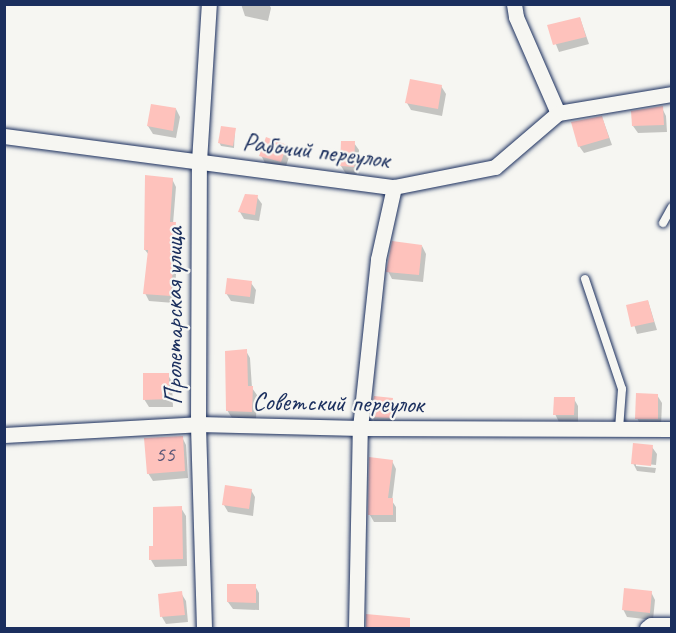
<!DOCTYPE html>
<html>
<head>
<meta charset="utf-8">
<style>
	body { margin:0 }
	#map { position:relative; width:676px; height:633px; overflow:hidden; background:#f6f6f2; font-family:Caveat,sans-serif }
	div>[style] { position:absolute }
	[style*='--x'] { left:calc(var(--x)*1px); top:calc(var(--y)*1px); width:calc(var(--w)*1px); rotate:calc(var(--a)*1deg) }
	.shadow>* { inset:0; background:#0003 }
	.building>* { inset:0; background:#fec2bc }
	.roads { filter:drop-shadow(0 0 2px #1b2f5e) drop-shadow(0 0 2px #1b2f5e) }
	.service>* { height:8px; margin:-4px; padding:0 4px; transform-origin:4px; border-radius:4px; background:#f6f6f2 }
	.minor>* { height:15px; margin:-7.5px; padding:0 7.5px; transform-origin:7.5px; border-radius:7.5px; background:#f6f6f2 }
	span { translate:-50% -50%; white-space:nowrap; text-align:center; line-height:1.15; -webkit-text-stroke:4.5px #f6f6f2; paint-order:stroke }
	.number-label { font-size:22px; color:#545476 }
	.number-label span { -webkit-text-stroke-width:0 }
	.street-label { font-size:26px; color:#1b2f5e }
	.frame { position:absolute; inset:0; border:6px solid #1b2f5e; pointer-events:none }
</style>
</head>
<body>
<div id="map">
	<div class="shadow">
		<i style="clip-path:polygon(241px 4px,269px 4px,271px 8px,268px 21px,245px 16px)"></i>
		<i style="clip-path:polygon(580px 18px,589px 44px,559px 52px,549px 27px)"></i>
		<i style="clip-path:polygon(441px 86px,446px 94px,442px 116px,411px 110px,407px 103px)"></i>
		<i style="clip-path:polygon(662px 108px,666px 116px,667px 132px,638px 133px,633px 126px)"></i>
		<i style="clip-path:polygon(176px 109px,180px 117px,176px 138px,153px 134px,148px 126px)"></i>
		<i style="clip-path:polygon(602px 117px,612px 145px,584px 153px,579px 146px)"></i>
		<i style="clip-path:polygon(235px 130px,234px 148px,221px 146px,219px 142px)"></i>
		<i style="clip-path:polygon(354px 143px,359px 150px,357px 174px,346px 174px,341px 166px)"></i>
		<i style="clip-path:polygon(286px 146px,290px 154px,285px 169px,265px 163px,261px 155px)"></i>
		<i style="clip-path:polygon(172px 179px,176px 187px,173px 224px,179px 231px,174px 303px,149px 301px,145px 293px,149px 255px,145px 250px)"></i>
		<i style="clip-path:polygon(257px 197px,262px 204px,259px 221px,244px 219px,240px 212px)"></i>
		<i style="clip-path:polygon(422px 246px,426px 254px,423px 282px,392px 279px,388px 271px)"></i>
		<i style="clip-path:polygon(251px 283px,256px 290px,254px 304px,231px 301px,226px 293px)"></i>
		<i style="clip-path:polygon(648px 301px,657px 330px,637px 334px,628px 306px)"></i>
		<i style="clip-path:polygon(246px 351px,250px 358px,252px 388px,257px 395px,256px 419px,232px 418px,227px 410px)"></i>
		<i style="clip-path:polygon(168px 375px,172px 382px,173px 407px,149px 407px,144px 399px)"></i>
		<i style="clip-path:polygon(657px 395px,662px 403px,661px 426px,641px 426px,637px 418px)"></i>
		<i style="clip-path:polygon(574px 399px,578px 406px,578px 422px,559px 422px,555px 414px)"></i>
		<i style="clip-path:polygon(392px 400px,396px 407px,394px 425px,377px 425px,372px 417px)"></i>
		<i style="clip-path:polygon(182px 437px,186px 445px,188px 478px,153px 481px,148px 473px)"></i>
		<i style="clip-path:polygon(652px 447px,657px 454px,656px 465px,636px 463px,636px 466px,656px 468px,655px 473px,637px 471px,633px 463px)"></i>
		<i style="clip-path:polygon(392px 461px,396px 469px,392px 501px,396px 507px,396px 522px,374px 522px,370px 515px)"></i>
		<i style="clip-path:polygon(251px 490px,255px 497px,253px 516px,228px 512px,224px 505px)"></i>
		<i style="clip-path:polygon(181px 508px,186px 516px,187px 566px,155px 567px,151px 560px)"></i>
		<i style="clip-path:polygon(255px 586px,259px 593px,259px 610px,233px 609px,228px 602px)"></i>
		<i style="clip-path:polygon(651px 592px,655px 600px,653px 620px,627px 617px,623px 609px)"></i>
		<i style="clip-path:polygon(181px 593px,186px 601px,188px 622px,166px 624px,162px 617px,160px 595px)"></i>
	</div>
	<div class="building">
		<i style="clip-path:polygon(580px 17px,586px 37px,553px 45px,547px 25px)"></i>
		<i style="clip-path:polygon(410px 79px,442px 85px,438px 109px,405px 103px)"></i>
		<i style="clip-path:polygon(151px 104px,176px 108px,173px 131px,147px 126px)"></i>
		<i style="clip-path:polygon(663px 106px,664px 125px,632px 126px,631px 111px)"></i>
		<i style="clip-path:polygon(602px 116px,609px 138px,578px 147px,571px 122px)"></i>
		<i style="clip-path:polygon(221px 126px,236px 128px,233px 146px,218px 143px)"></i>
		<i style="clip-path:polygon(266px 137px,287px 145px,281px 162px,259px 156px)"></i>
		<i style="clip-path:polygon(341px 141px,355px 141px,354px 167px,340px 166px)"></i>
		<i style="clip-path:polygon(145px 175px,173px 178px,170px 222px,176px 222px,171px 296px,143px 294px,148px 250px,144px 250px)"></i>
		<i style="clip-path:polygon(245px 194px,258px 195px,255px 215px,238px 212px)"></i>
		<i style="clip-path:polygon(392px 241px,422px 245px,419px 275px,386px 272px)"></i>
		<i style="clip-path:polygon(227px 278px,252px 281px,250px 297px,225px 294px)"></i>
		<i style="clip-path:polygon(648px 300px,654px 322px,631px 327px,626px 305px)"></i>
		<i style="clip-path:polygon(247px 349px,248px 386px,253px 386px,252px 412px,226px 411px,225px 351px)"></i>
		<i style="clip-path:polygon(143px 373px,169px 373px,169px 399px,143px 400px)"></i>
		<i style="clip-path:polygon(636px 393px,658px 394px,658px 419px,635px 419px)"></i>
		<i style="clip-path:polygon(374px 396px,393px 398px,390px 418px,371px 417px)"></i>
		<i style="clip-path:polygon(554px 397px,575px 397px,574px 415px,553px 415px)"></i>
		<i style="clip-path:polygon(183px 436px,185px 471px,147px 474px,144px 438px)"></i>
		<i style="clip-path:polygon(633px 443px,653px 445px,651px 466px,631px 464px)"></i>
		<i style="clip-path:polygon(369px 457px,393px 460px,388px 498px,393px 498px,393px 515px,368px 515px)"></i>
		<i style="clip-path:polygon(225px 485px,252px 489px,249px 509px,222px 505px)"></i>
		<i style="clip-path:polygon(182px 506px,183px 559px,149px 560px,149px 546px,153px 546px,153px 507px)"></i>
		<i style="clip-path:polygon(227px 584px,256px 584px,256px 603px,227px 602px)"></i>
		<i style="clip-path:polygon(624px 588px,652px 591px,650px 613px,622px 610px)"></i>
		<i style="clip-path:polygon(182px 591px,185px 615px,160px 617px,158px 594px)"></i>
		<i style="clip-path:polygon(366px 614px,410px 618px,410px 628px,366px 628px)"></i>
	</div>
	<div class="roads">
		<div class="service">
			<i style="--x:663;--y:223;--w:18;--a:-61"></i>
			<i style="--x:585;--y:279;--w:116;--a:71.4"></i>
			<i style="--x:622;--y:389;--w:40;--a:94.3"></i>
		</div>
		<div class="minor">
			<i style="--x:514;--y:4;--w:13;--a:81"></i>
			<i style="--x:516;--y:17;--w:105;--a:66.4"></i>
			<i style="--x:4;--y:136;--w:393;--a:7.5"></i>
			<i style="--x:394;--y:187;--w:103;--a:-11.2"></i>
			<i style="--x:495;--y:167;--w:83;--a:-40.6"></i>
			<i style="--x:558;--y:113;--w:116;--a:-9.5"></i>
			<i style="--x:4;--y:435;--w:194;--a:-3.2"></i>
			<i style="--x:198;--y:424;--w:162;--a:1.4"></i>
			<i style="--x:360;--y:428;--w:312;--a:0.2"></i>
			<i style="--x:204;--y:628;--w:204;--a:-91.7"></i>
			<i style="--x:198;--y:424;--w:263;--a:-89.8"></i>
			<i style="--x:199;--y:161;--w:157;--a:-86.4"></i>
			<i style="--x:356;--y:628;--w:200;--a:-88.9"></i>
			<i style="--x:360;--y:428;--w:170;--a:-83.9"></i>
			<i style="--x:378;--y:259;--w:74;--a:-77.5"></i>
			<i style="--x:647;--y:628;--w:5;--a:-37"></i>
			<i style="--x:651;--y:625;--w:21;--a:0"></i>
		</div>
	</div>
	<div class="number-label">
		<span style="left:165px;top:455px">55</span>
	</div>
	<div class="street-label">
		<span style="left:316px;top:151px;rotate:7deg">Рабочий переулок</span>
		<span style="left:174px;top:316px;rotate:-90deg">Пролетарская улица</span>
		<span style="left:338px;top:403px;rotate:1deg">Советский переулок</span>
	</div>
	<div class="frame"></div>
</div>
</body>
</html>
